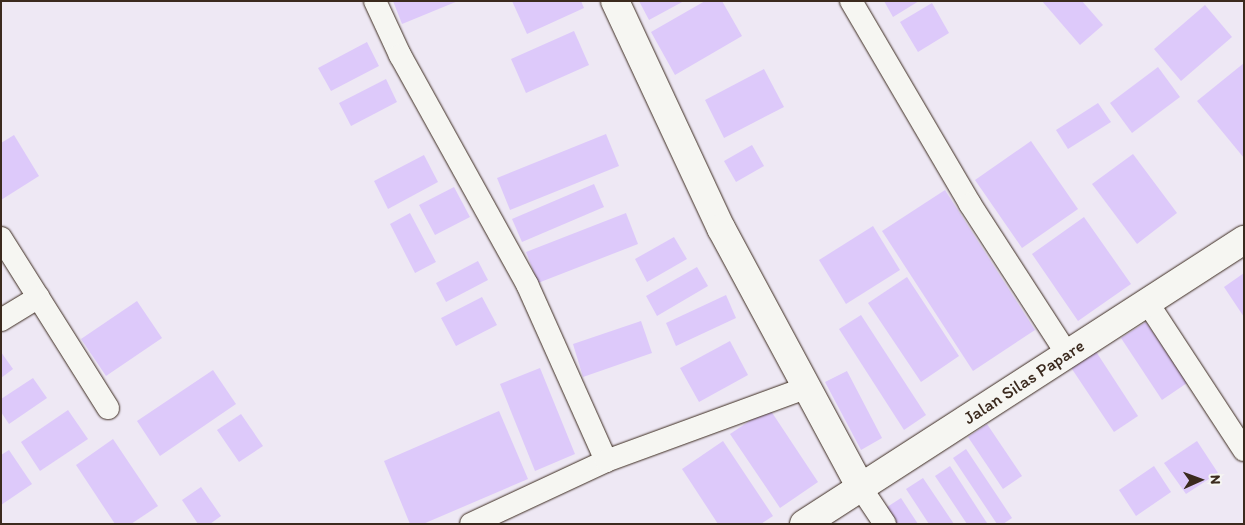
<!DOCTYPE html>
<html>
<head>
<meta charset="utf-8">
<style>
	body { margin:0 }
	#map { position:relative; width:1245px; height:525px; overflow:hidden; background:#eee8f4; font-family:Itim,sans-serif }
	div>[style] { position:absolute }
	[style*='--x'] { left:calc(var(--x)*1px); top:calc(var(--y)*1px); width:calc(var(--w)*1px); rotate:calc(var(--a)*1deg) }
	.building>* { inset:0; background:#ddc9fa }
	.roads { filter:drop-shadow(0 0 1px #3b2a1e) drop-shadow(0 0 1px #3b2a1e) }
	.minor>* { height:22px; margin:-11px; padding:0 11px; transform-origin:11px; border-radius:11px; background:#f6f6f2 }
	.tertiary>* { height:28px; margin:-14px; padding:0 14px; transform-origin:14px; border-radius:14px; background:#f6f6f2 }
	span { translate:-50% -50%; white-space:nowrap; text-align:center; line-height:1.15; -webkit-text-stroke:5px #f6f6f2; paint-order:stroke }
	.street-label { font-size:18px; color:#3b2a1e }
	.frame { position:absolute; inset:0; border:2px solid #3b2a1e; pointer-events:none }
	.north { position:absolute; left:1175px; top:455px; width:50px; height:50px; -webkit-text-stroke:4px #f6f6f2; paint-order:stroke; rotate:88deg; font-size:14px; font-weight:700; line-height:20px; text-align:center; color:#3b2a1e }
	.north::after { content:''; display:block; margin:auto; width:18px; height:22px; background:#3b2a1e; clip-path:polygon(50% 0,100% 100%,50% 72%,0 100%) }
</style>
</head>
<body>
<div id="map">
	<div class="building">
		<i style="clip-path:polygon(393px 1px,458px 1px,402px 24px)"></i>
		<i style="clip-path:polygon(512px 1px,581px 1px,584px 8px,527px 34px)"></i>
		<i style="clip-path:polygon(639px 1px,684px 1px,649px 20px)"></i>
		<i style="clip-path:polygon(705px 1px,722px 1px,742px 36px,675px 75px,651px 32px)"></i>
		<i style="clip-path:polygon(884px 1px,919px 1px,893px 17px)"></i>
		<i style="clip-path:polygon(1042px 1px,1082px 1px,1103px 25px,1080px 45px)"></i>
		<i style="clip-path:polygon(932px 3px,949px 33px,918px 52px,900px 22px)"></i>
		<i style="clip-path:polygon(1205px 5px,1232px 37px,1181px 81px,1154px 49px)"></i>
		<i style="clip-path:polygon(574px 31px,589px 65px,526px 93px,511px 59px)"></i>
		<i style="clip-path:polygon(367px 42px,379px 66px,331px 91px,318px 68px)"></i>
		<i style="clip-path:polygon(1244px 63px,1244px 158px,1197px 101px)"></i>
		<i style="clip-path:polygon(1158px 67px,1180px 97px,1132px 133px,1110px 103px)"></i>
		<i style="clip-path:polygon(764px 69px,784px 107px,724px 138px,705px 100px)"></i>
		<i style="clip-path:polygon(386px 79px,397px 102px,351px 126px,339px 103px)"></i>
		<i style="clip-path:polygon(1098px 103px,1111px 122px,1068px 149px,1056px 130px)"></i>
		<i style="clip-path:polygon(606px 134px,619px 166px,510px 210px,497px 178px)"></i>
		<i style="clip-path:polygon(14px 135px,39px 176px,1px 200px,1px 143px)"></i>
		<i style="clip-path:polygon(1031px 141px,1078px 209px,1022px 248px,975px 180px)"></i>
		<i style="clip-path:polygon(752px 145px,764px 166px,736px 182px,724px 161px)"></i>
		<i style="clip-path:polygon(1133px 154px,1177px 213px,1137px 244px,1092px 184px)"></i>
		<i style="clip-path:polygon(424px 155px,438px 182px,388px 209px,374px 181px)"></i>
		<i style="clip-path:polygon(594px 184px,604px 207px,522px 242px,512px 219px)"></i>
		<i style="clip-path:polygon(454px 187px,470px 217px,435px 235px,419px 205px)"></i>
		<i style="clip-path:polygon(945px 190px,1035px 330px,973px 371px,882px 231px)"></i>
		<i style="clip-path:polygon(410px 213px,436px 262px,415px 273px,390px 224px)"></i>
		<i style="clip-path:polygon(626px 213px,638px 244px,538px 283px,526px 252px)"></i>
		<i style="clip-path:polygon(1084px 217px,1131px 284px,1078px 321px,1032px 254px)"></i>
		<i style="clip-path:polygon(873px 226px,900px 270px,846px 304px,819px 260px)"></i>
		<i style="clip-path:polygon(674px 237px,687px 259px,647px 282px,635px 259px)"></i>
		<i style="clip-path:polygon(478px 261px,488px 280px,446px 302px,436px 283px)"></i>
		<i style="clip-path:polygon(697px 267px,708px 286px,657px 316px,646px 296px)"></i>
		<i style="clip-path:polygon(1244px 273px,1244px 317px,1224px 287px)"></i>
		<i style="clip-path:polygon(907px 277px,959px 356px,921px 382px,868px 303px)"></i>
		<i style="clip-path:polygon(726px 295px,736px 318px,676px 346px,666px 323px)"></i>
		<i style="clip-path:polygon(482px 297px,497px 325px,456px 346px,441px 318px)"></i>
		<i style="clip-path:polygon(137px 301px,162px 338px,106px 376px,81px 339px)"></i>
		<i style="clip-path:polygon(861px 315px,926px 415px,904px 430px,839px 329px)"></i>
		<i style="clip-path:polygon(641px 321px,652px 353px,583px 377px,573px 344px)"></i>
		<i style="clip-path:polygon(1146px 322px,1187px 383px,1162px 400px,1121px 338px)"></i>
		<i style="clip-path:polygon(730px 341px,748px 375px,699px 402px,680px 368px)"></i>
		<i style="clip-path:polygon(1095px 350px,1138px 416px,1114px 432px,1070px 366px)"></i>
		<i style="clip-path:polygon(1px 352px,13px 369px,1px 378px)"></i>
		<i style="clip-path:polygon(540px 368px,575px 454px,535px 471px,500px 384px)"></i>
		<i style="clip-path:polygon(213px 370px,236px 404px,160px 456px,137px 421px)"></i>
		<i style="clip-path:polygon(847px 371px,882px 438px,861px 450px,825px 382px)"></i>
		<i style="clip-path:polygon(33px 378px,47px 398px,9px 424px,1px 412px,1px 399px)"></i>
		<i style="clip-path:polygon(769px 408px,818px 482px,780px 508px,730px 434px)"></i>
		<i style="clip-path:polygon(68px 410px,88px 439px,40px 471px,21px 442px)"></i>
		<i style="clip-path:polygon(499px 411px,528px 479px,423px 524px,410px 524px,384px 461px)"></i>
		<i style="clip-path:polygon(241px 414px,263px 446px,239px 462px,217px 430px)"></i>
		<i style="clip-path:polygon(987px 424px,1022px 476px,1003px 489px,968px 437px)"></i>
		<i style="clip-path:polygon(113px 439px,158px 506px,131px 524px,115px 524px,76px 465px)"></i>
		<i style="clip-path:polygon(723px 441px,773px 516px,761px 524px,718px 524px,682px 469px)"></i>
		<i style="clip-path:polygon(1197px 441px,1218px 473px,1186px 494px,1164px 463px)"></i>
		<i style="clip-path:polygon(966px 449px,1012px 518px,1003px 524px,997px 524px,953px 458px)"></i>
		<i style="clip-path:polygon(9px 450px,32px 484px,1px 505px,1px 455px)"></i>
		<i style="clip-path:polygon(950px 466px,987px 523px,986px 524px,967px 524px,935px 476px)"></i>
		<i style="clip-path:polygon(1154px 466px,1171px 492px,1136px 516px,1119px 490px)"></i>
		<i style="clip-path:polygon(923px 478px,954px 524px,929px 524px,906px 489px)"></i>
		<i style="clip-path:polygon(201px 487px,221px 516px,210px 524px,198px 524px,182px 500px)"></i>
		<i style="clip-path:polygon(901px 498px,918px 524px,894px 524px,884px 509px)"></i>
	</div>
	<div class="roads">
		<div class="minor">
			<i style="--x:375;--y:1;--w:60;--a:65.2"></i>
			<i style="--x:400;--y:55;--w:262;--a:61"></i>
			<i style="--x:527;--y:284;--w:194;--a:65.9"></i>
			<i style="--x:851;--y:1;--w:235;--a:59.6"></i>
			<i style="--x:970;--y:204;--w:179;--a:57.1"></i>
			<i style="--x:1;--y:238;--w:201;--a:57.8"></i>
			<i style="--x:1147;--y:302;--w:177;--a:56.8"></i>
			<i style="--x:1;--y:320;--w:44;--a:-31.2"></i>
			<i style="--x:861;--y:488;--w:43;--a:56.3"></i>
			<i style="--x:471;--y:524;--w:149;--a:-25"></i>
			<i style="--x:606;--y:461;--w:213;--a:-20.1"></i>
		</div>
		<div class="tertiary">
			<i style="--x:615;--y:1;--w:251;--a:65"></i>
			<i style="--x:721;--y:228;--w:295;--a:61.7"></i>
			<i style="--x:804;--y:524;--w:524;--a:-32.84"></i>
		</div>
	</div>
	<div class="street-label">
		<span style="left:1024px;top:382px;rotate:-33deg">Jalan Silas Papare</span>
	</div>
	<div class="frame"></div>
	<div class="north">N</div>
</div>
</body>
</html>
